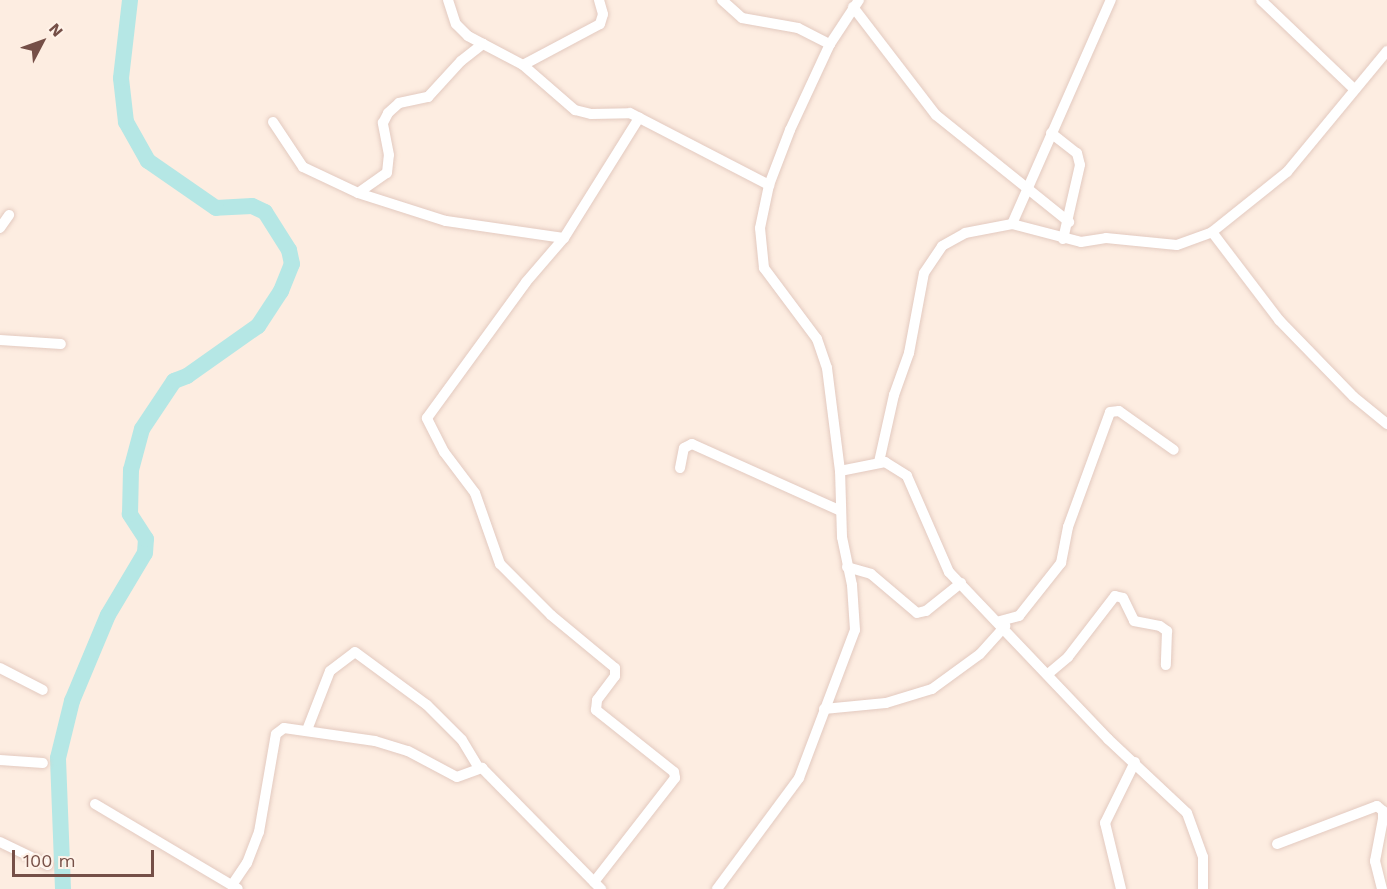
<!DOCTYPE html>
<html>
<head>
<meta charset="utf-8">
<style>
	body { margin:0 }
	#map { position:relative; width:1387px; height:889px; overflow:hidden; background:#fdede1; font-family:"Work Sans",sans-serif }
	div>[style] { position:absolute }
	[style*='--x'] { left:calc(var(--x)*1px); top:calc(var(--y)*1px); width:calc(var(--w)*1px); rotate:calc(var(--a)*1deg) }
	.river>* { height:16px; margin:-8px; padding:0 8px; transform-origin:8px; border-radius:8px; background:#b5e7e5 }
	.roads { filter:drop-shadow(0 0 2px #e3cac0) drop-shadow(0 0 2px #e3cac0) }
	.minor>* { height:10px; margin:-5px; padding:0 5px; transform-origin:5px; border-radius:5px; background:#fff }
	span { translate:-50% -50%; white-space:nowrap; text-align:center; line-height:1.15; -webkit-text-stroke:4.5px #fff2e8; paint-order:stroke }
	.north { position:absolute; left:12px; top:12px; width:60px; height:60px; -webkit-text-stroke:4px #fff2e8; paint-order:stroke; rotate:49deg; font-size:16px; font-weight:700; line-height:24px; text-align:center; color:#754f47 }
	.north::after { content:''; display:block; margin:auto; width:21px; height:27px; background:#754f47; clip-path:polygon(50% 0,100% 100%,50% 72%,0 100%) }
	.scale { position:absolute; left:12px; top:850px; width:142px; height:27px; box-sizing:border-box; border:3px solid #754f47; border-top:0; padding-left:8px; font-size:18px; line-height:21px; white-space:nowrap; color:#754f47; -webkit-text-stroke:4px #fff2e8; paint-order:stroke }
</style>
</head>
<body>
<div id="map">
	<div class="river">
		<i style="--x:63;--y:889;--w:131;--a:-92.2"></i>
		<i style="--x:58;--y:758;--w:59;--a:-76.2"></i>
		<i style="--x:72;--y:701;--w:93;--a:-67.3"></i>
		<i style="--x:108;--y:615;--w:72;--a:-59.2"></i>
		<i style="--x:145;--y:553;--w:14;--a:-86"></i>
		<i style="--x:146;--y:539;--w:30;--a:-123"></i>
		<i style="--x:130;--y:514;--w:44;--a:-88.7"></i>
		<i style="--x:131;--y:470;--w:42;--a:-75"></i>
		<i style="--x:142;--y:429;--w:58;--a:-56.3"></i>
		<i style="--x:174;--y:381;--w:14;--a:-21"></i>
		<i style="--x:187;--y:376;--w:87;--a:-35.2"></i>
		<i style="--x:258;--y:326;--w:42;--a:-56.7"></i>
		<i style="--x:281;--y:291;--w:29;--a:-68"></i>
		<i style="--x:292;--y:264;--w:14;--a:-102"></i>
		<i style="--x:289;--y:250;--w:45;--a:-122.3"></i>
		<i style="--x:265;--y:212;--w:14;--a:-155"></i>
		<i style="--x:252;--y:206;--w:36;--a:177"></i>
		<i style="--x:216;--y:208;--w:83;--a:-145.3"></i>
		<i style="--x:148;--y:161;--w:45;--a:-119.4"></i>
		<i style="--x:126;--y:122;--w:44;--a:-96.5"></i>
		<i style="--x:121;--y:78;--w:79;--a:-83.4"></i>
	</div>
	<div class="roads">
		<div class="minor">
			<i style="--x:448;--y:0;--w:25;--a:72"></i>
			<i style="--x:456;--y:24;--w:17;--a:45"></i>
			<i style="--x:468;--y:36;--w:62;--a:27.8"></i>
			<i style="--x:523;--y:65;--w:69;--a:40.9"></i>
			<i style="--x:575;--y:110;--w:16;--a:14"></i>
			<i style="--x:591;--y:114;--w:39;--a:-1"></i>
			<i style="--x:630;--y:113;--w:157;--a:27.4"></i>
			<i style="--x:722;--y:0;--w:27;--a:42"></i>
			<i style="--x:742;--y:18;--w:57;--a:10.1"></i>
			<i style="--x:798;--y:28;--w:36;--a:27"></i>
			<i style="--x:1261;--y:0;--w:129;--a:43.7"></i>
			<i style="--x:853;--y:7;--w:136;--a:52.5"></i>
			<i style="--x:936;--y:115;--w:171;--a:38.8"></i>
			<i style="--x:523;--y:65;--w:87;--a:-28"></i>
			<i style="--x:600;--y:24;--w:10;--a:-73"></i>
			<i style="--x:603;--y:14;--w:15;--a:-106"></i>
			<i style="--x:273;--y:122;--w:54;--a:56.3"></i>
			<i style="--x:303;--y:167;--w:61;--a:25.3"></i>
			<i style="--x:358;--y:193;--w:92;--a:17.7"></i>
			<i style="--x:446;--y:221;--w:119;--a:8.2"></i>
			<i style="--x:1051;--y:133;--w:33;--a:38"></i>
			<i style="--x:1077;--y:153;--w:12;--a:76"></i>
			<i style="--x:1080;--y:165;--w:76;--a:102.9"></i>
			<i style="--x:358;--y:193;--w:35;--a:-35"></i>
			<i style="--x:387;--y:173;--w:18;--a:-84"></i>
			<i style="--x:389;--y:155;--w:33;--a:-101"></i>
			<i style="--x:383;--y:123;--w:11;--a:-63"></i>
			<i style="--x:388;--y:113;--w:15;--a:-42"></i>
			<i style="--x:399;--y:103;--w:30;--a:-12"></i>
			<i style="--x:428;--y:97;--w:49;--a:-47.5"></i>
			<i style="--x:461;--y:61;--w:28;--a:-38"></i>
			<i style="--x:1012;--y:224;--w:245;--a:-66.2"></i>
			<i style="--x:0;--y:228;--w:16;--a:-55"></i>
			<i style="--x:1212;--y:232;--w:111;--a:52.7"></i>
			<i style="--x:1279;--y:320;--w:107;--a:45.8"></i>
			<i style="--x:1354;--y:397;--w:43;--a:39.3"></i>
			<i style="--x:0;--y:340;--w:61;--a:3.8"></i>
			<i style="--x:879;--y:462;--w:69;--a:-77.4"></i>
			<i style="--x:894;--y:395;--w:45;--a:-70.3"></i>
			<i style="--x:909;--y:353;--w:81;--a:-79.4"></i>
			<i style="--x:924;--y:273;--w:32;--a:-56"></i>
			<i style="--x:942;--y:246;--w:26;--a:-29"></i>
			<i style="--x:965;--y:233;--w:48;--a:-10.8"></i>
			<i style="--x:1012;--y:224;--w:71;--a:14.6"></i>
			<i style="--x:1081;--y:242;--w:25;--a:-9"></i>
			<i style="--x:1106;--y:238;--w:71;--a:5.6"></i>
			<i style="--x:1177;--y:245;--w:37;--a:-20"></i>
			<i style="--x:1212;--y:232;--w:96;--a:-38.7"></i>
			<i style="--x:1287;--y:172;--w:157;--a:-50.4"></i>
			<i style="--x:680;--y:468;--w:20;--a:-79"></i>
			<i style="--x:684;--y:448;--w:9;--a:-27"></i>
			<i style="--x:692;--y:444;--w:163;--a:24.2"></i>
			<i style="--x:840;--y:471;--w:46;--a:-11.3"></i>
			<i style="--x:885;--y:462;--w:26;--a:32"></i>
			<i style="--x:907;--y:476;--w:105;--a:66.4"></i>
			<i style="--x:949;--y:572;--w:231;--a:46.4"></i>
			<i style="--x:1108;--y:739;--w:108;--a:43.1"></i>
			<i style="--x:1187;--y:813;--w:47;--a:70"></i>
			<i style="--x:1203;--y:857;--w:32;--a:90"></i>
			<i style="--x:847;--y:567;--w:25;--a:16"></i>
			<i style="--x:871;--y:574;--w:60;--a:40.3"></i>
			<i style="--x:917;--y:613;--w:9;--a:-13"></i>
			<i style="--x:926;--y:611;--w:45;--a:-38.7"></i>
			<i style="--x:1000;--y:621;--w:20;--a:-15"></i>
			<i style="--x:1019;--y:616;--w:68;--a:-51.6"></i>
			<i style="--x:1061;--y:563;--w:37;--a:-79"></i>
			<i style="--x:1068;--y:527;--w:122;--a:-69.9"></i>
			<i style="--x:1110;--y:412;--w:9;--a:-6"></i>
			<i style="--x:1119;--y:411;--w:67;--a:35.3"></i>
			<i style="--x:0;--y:668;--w:48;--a:27.1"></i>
			<i style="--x:1048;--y:674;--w:26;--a:-40"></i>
			<i style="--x:1068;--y:657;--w:77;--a:-52.4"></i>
			<i style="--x:1115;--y:596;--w:8;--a:14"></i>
			<i style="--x:1123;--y:598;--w:25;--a:64"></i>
			<i style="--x:1134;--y:621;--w:26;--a:11"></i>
			<i style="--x:1160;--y:626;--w:9;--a:36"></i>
			<i style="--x:1167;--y:631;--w:34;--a:92"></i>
			<i style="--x:824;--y:709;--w:62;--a:-5.5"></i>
			<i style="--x:886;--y:703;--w:48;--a:-16.9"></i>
			<i style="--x:932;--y:689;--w:59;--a:-36.1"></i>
			<i style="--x:980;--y:654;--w:38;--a:-48"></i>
			<i style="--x:307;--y:730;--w:63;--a:-68.7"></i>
			<i style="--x:330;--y:671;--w:31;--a:-37"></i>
			<i style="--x:355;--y:652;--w:89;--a:36.4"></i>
			<i style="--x:427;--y:705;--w:49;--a:45"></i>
			<i style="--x:462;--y:740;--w:33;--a:59"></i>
			<i style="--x:0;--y:760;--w:43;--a:4"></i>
			<i style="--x:95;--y:804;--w:166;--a:30.7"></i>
			<i style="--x:0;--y:842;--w:53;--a:25.6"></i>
			<i style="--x:1277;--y:844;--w:107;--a:-20.8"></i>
			<i style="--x:1377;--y:806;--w:8;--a:40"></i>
			<i style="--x:1383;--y:811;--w:8;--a:90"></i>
			<i style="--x:1383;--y:819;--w:43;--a:100.8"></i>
			<i style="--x:1375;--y:861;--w:29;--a:76"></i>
			<i style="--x:594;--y:882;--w:132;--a:-52.1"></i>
			<i style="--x:675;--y:778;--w:6;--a:-99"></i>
			<i style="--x:674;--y:772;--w:100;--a:-141.5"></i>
			<i style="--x:596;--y:710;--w:10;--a:-84"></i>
			<i style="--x:597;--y:700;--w:30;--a:-53"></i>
			<i style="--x:615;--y:676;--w:8;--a:-90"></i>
			<i style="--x:615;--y:668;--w:83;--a:-140.4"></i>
			<i style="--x:551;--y:615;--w:72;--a:-135"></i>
			<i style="--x:500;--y:564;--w:75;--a:-109.4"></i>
			<i style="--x:475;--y:493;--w:51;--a:-127.1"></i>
			<i style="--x:444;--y:452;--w:38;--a:-117"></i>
			<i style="--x:427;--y:418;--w:168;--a:-53.9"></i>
			<i style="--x:526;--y:282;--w:58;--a:-49.2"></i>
			<i style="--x:564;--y:238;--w:142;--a:-58"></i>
			<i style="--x:232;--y:885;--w:27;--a:-56"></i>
			<i style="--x:247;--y:863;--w:33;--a:-69"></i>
			<i style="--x:259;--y:832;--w:99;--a:-80.2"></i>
			<i style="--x:276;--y:734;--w:10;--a:-37"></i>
			<i style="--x:284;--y:728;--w:92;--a:8.1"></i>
			<i style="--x:375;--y:741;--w:34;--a:17"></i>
			<i style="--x:408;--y:751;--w:55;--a:28"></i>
			<i style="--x:457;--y:777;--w:27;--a:-20"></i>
			<i style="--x:482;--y:768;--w:170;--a:45.5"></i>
			<i style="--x:717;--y:889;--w:138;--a:-53.5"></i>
			<i style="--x:799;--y:778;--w:158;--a:-69.3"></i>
			<i style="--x:855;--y:630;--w:45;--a:-93.8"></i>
			<i style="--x:852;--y:585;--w:49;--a:-101.8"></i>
			<i style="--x:842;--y:537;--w:66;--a:-91.7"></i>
			<i style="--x:840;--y:471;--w:104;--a:-97.2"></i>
			<i style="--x:827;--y:368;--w:31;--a:-109"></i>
			<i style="--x:817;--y:339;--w:89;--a:-126.7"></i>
			<i style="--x:764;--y:268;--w:40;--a:-95.7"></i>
			<i style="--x:760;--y:228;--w:44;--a:-78.2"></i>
			<i style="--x:769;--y:185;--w:59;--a:-69.1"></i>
			<i style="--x:790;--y:130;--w:95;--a:-65.1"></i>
			<i style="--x:830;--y:44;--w:53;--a:-56.6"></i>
			<i style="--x:1121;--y:889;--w:68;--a:-103.6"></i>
			<i style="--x:1105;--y:823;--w:68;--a:-63.8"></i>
		</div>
	</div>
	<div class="north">N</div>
	<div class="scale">100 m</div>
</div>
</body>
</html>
